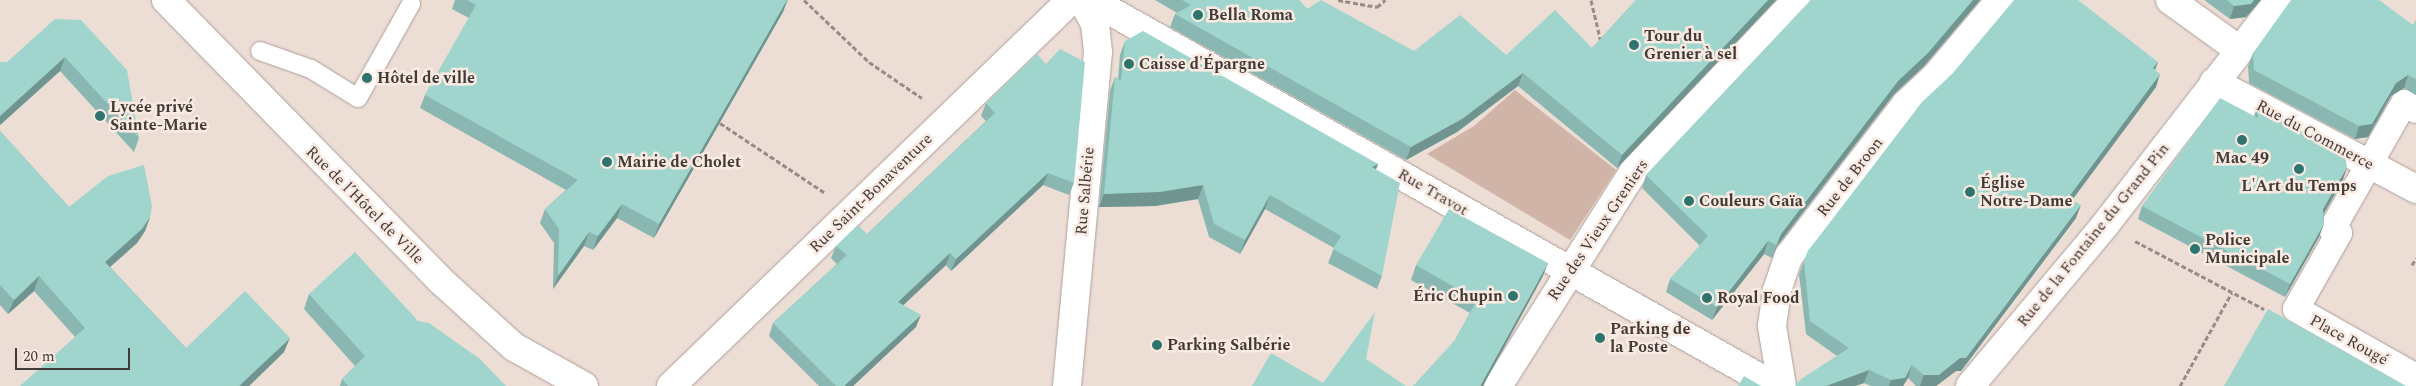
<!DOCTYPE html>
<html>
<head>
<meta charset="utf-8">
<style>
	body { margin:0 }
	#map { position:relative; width:2416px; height:386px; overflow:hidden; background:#ecddd5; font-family:Spectral,serif }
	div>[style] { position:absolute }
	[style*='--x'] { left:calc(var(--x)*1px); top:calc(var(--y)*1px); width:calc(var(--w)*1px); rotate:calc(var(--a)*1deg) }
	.green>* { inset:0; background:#cfb4a7 }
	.path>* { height:3px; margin-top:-1.5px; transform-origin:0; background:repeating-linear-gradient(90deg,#978c87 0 5px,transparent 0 7.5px) }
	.roads { filter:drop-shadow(0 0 1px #ae9f98) drop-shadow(0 0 1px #ae9f98) }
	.service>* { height:18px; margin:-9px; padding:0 9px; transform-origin:9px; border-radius:9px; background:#fff }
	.pedestrian>* { height:26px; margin:-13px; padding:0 13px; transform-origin:13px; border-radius:13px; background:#fff }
	.minor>* { height:28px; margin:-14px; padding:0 14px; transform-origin:14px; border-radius:14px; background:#fff }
	.tertiary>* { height:28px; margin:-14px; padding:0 14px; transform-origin:14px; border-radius:14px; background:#fff }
	.wall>* { inset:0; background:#8ab7b1 }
	.shaded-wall>* { inset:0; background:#709590 }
	.building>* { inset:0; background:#a0d5ce }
	.dots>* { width:14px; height:14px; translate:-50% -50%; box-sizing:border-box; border:2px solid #faeae2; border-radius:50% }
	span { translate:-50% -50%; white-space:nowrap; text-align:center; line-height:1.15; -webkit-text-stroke:5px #faeae2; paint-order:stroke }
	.poi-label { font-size:16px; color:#413b38; font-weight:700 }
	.left { translate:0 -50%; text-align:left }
	.right { translate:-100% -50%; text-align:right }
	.street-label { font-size:16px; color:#413b38 }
	.scale { position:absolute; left:15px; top:348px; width:115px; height:22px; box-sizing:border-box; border:2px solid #413b38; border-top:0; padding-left:6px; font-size:15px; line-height:18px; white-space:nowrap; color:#413b38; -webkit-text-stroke:4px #faeae2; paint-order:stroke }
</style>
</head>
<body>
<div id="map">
	<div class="green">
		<i style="clip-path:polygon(1515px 90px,1616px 170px,1570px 240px,1427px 154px,1474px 126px)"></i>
	</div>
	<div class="path">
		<i style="--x:804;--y:0;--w:90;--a:43.6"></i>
		<i style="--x:869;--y:62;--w:64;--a:34.2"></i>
		<i style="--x:1338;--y:0;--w:40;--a:10"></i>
		<i style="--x:1377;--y:7;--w:11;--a:-41"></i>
		<i style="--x:1591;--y:0;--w:43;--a:76.6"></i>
		<i style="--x:720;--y:123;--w:125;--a:33.6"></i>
		<i style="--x:2135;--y:241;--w:146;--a:27.8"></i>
		<i style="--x:2412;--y:265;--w:8;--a:-60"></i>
		<i style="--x:2180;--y:386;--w:107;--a:-61"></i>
	</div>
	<div class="roads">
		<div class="service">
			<i style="--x:260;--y:51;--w:54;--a:19.4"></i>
			<i style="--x:311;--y:69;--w:55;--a:31.7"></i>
			<i style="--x:358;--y:98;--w:108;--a:-60.6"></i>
		</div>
		<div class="pedestrian">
			<i style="--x:2416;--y:110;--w:14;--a:-150"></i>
			<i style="--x:2404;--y:103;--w:145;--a:119.7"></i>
			<i style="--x:2332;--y:229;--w:8;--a:30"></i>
			<i style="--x:2339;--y:233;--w:87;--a:119.5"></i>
			<i style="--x:2296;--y:309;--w:138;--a:29.5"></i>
		</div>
		<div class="minor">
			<i style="--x:2170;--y:0;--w:84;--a:35.8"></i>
			<i style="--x:671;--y:386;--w:556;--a:-43.98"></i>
			<i style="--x:1067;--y:386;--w:335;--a:-84.7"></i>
			<i style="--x:1098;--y:52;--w:28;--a:-96"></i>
			<i style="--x:1095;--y:24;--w:27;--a:-118"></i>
			<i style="--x:1498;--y:386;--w:254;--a:-57.7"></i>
			<i style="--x:1634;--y:171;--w:236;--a:-46.4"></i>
			<i style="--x:1782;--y:386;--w:61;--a:-99.5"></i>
			<i style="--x:1772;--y:326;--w:36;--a:-82"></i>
			<i style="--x:1777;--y:290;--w:36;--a:-71"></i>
			<i style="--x:1789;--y:256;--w:192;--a:-52.4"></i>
			<i style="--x:1906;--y:104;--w:40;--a:-43"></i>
			<i style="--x:1935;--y:77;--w:101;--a:-49.8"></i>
		</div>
		<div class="tertiary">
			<i style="--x:166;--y:0;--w:392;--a:45.6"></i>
			<i style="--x:440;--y:280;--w:100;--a:42.2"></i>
			<i style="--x:514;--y:347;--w:80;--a:29.1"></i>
			<i style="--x:1091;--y:0;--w:785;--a:29.47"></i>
			<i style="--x:2214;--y:82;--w:229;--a:27.9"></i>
			<i style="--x:1970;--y:386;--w:210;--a:-50"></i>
			<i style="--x:2105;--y:225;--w:284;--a:-52.3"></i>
		</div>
	</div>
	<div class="wall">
		<i style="clip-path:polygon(455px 0,788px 0,783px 12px,654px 238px,617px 218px,593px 250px,584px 246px,553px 289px,554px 243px,540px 223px,545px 209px,566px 190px,420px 108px,425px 95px,469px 18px,452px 9px)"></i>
		<i style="clip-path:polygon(1155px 0,1299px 0,1307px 9px,1414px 51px,1506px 55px,1592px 48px,1636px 0,1776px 0,1617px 168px,1518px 86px,1457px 132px,1406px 160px,1170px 27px,1175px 14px,1177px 13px)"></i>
		<i style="clip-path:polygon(1811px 0,1980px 0,1924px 66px,1894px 94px,1777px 246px,1772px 258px,1764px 254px,1712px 320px,1666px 292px,1670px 279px,1700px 246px,1642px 188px,1646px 175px)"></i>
		<i style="clip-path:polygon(2204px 0,2261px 0,2246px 17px,2230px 19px)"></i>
		<i style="clip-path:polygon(81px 20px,139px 138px,134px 152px,60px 71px,0 125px,0 62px,7px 62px)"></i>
		<i style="clip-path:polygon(2416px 20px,2416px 95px,2404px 88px,2391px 96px,2368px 137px,2355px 139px,2249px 83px,2248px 66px,2253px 53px,2413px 25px)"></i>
		<i style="clip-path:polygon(1125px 41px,1378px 164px,1376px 169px,1382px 276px,1377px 289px,1328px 263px,1334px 248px,1265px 209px,1240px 254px,1209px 237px,1198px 199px,1155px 206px,1099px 207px,1110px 91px,1115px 77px,1118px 79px,1120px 55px)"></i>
		<i style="clip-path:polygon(2158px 62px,2155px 70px,2156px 87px,2072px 200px,2076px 218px,1961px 371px,1956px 371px,1936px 386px,1916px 386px,1908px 378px,1903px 386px,1871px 386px,1864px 383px,1855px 386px,1795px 386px,1837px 356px,1806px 334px,1799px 274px,1808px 251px,1952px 74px)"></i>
		<i style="clip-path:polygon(986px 103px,1074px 183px,1069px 195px,1043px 185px,951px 271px,946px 265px,903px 305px,916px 327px,853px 386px,819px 386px,769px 336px,773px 323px,837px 264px,831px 258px,836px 246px,867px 234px,986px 121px,981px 116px)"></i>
		<i style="clip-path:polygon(2257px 107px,2343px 180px,2324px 213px,2324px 224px,2319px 237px,2285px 297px,2138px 219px,2142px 206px,2254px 116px)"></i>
		<i style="clip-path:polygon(0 131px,69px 207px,150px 217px,145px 231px,137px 243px,110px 267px,186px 348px,284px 352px,249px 386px,75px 337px,34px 291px,8px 314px,0 305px)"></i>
		<i style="clip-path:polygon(1548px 263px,1542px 278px,1455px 340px,1470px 313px,1411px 280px,1416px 265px)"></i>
		<i style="clip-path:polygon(309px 294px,418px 321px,506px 386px,340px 386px,342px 379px,355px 366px,304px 309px)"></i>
	</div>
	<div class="shaded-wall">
		<i style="clip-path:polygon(787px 0,783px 12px,654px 238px,659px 224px)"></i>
		<i style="clip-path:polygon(1768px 0,1776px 0,1617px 168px,1622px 155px)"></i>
		<i style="clip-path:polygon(1973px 0,1980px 0,1924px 66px,1894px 94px,1777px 246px,1772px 258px,1781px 234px,1898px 81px)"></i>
		<i style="clip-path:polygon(2254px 0,2261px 0,2246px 17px,2230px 19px,2234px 6px)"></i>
		<i style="clip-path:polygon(65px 57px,60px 71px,0 125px,0 116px)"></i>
		<i style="clip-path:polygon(2158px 62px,2153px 75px,2153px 68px)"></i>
		<i style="clip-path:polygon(1523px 73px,1518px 86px,1457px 132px,1406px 160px,1411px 147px)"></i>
		<i style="clip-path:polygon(2160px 74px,2156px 87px,2064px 211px,2068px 198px)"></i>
		<i style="clip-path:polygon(2408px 75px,2404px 88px,2391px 96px,2368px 137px,2355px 139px,2359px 126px,2396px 83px)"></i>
		<i style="clip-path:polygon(1378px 164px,1373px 177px,1372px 167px)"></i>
		<i style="clip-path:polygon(2347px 167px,2343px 180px,2319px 222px,2323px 209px)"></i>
		<i style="clip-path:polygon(1048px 173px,1043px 185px,951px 271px,956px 259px)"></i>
		<i style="clip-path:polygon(1203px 185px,1198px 199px,1155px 206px,1099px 207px,1104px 194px)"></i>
		<i style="clip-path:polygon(1270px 195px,1265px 209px,1240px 254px,1245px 240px)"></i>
		<i style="clip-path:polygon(622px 204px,617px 218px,593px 250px,598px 236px)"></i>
		<i style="clip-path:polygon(2081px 205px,2076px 218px,1961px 371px,1956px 371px,1936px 386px,1920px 386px,1924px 375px)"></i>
		<i style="clip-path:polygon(150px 217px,145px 231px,137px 243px,100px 276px,105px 262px)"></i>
		<i style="clip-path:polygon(2324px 224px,2319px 237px,2285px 297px,2290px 284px)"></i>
		<i style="clip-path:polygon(589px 232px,584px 246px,553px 289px,558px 276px)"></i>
		<i style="clip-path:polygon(1768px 241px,1764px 254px,1712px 320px,1717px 307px)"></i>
		<i style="clip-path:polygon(950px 253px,946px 265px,893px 315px,898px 302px)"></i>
		<i style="clip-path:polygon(1548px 263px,1542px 278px,1483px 386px,1480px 386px)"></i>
		<i style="clip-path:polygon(39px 276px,34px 291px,8px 314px,14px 300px)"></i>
		<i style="clip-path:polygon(921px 315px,916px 327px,853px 386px,844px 386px)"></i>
		<i style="clip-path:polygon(290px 338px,284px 352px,249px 386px,239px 386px)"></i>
		<i style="clip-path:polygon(1912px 365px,1908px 378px,1903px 386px,1889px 386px,1891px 380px)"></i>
		<i style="clip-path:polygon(1869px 370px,1864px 383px,1855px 386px,1826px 386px)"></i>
	</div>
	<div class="building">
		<i style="clip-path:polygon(467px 0,787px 0,659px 224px,622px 204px,598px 236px,589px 232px,558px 276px,559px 229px,545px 209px,578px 180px,425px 95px,476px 5px)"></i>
		<i style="clip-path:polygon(1182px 0,1299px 0,1307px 9px,1321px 0,1414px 51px,1460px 15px,1506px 55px,1555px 10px,1592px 48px,1636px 0,1768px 0,1622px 155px,1523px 73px,1462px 119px,1411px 147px,1175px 14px,1191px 5px)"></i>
		<i style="clip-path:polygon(1811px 0,1973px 0,1928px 53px,1898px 81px,1781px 234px,1776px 245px,1768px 241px,1717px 307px,1670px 279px,1708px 236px,1646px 175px)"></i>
		<i style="clip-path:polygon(2014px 0,2078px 0,2158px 62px,2153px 68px,2160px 74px,2068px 198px,2081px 205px,1966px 358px,1960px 358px,1939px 375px,1924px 375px,1912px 365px,1905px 378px,1891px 380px,1869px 370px,1826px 386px,1795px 386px,1801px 379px,1849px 348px,1810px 321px,1804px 261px,1808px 251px,1922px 102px,1952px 74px)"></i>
		<i style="clip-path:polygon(2227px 0,2254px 0,2251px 4px,2234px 6px)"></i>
		<i style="clip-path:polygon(2291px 0,2379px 0,2413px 25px,2416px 20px,2416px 79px,2408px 75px,2396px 83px,2372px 124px,2359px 126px,2254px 70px,2253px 53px)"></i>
		<i style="clip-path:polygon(55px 19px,81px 20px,127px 70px,139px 138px,65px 57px,0 116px,0 62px,7px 62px)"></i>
		<i style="clip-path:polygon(1143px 31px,1378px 164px,1372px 167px,1400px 183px,1382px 276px,1333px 249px,1341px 236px,1270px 195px,1245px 240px,1214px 224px,1203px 185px,1160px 192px,1104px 194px,1115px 77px,1121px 81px,1125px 41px)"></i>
		<i style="clip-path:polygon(1060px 49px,1085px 62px,1074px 183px,1048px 173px,956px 259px,950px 253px,898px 302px,921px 315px,844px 386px,836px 386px,773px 323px,847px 255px,836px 246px,858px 225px,867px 234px,995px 113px,986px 103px,1037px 54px,1046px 64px)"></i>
		<i style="clip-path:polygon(2220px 98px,2258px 118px,2257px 107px,2345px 154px,2347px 167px,2323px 209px,2324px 224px,2290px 284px,2142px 206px)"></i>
		<i style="clip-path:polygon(0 131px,69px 207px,108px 176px,144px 165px,152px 206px,150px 217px,142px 229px,105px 262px,186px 348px,245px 291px,290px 338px,239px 386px,20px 386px,85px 328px,39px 276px,14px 300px,0 285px)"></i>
		<i style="clip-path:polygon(1449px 209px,1548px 263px,1480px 386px,1413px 386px,1455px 340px,1477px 300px,1416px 265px)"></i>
		<i style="clip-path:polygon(355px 252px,418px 321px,429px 323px,480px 359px,506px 386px,348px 386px,342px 379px,365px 356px,309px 294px)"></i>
		<i style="clip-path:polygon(2268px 309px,2406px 386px,2224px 386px)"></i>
		<i style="clip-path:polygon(1375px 312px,1366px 359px,1406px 386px,1252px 386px,1271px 353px,1323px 383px)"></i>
		<i style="clip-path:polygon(1744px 376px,1761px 386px,1738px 386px)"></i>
	</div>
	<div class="dots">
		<i style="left:1198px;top:15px;background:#2c746d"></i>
		<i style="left:1634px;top:45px;background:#2c746d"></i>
		<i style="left:1129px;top:64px;background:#2c746d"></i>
		<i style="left:367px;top:78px;background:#2c746d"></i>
		<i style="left:100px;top:116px;background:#2c746d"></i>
		<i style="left:2242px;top:140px;background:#2c746d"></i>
		<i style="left:607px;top:162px;background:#2c746d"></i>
		<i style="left:2299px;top:169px;background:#2c746d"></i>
		<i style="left:1970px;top:192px;background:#2c746d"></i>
		<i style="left:1689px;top:201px;background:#2c746d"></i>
		<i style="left:2195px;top:249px;background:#2c746d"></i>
		<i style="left:1513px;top:296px;background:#2c746d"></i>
		<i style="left:1707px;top:298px;background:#2c746d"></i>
		<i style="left:1600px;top:338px;background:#2c746d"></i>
		<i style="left:1157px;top:345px;background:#2c746d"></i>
	</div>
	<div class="poi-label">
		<span class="left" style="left:1208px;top:15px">Bella Roma</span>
		<span class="left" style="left:1644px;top:45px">Tour du<br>Grenier à sel</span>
		<span class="left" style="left:1139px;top:64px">Caisse d'Épargne</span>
		<span class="left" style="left:377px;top:78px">Hôtel de ville</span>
		<span class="left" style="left:110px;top:116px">Lycée privé<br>Sainte-Marie</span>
		<span style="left:2242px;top:158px">Mac 49</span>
		<span class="left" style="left:617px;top:162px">Mairie de Cholet</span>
		<span class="left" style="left:1980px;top:192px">Église<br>Notre-Dame</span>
		<span style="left:2299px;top:186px">L'Art du Temps</span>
		<span class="left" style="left:1699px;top:201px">Couleurs Gaïa</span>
		<span class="left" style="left:2205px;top:249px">Police<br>Municipale</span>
		<span class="right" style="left:1503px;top:296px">Éric Chupin</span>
		<span class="left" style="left:1717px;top:298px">Royal Food</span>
		<span class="left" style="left:1610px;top:338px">Parking de<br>la Poste</span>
		<span class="left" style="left:1167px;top:345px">Parking Salbérie</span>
	</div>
	<div class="street-label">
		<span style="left:2315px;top:135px;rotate:28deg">Rue du Commerce</span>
		<span style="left:1850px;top:177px;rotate:-52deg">Rue de Broon</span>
		<span style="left:1085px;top:191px;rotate:-85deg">Rue Salbérie</span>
		<span style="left:1433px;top:192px;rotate:30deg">Rue Travot</span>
		<span style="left:871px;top:193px;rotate:-44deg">Rue Saint-Bonaventure</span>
		<span style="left:365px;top:205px;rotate:45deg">Rue de l’Hôtel de Ville</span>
		<span style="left:1598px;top:230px;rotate:-56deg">Rue des Vieux Greniers</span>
		<span style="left:2093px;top:235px;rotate:-51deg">Rue de la Fontaine du Grand Pin</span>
		<span style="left:2349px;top:340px;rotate:29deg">Place Rougé</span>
	</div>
	<div class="scale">20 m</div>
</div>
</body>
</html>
